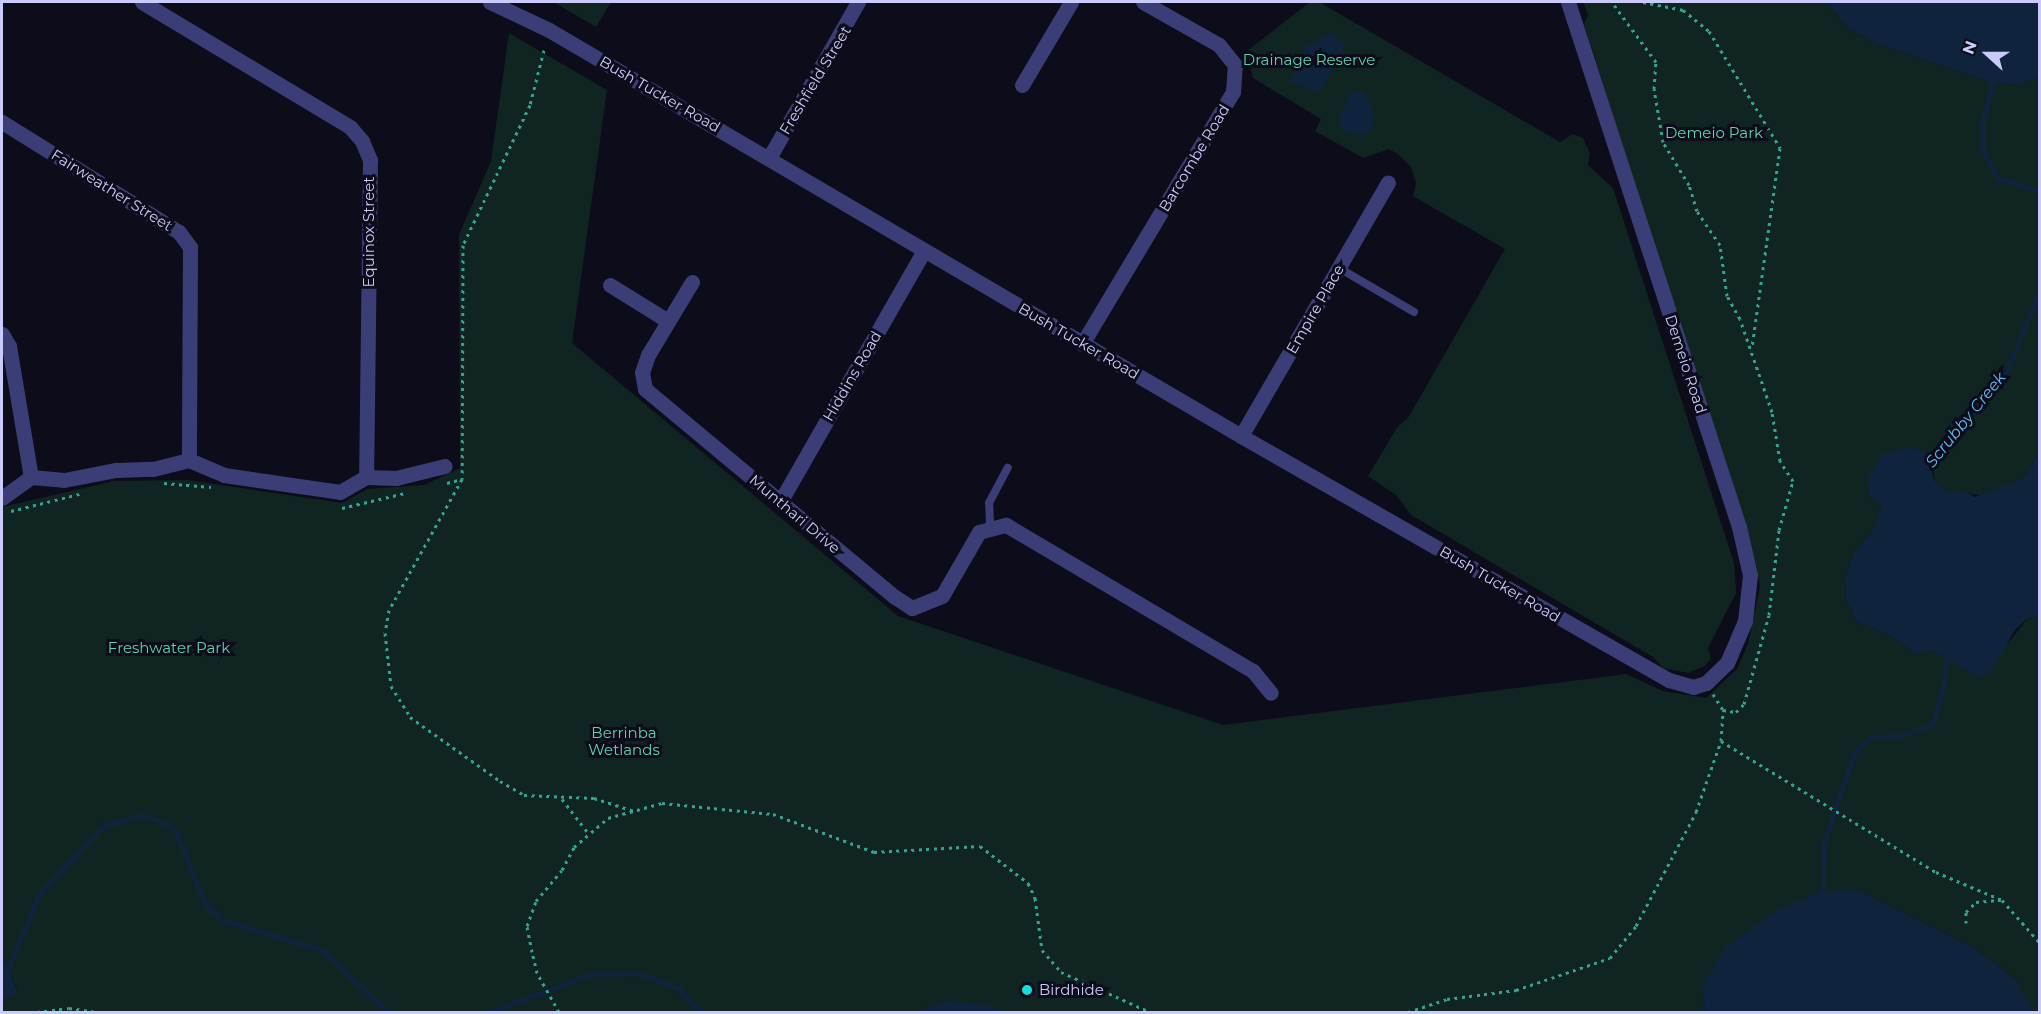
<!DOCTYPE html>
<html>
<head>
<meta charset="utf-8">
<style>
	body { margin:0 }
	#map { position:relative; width:2041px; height:1014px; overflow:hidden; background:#0d0c1a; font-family:Montserrat,sans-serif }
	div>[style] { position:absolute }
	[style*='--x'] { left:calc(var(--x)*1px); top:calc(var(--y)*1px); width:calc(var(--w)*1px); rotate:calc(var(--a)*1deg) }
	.green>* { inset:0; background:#102421 }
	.water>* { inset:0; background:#0f243c }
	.stream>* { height:4.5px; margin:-2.25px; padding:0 2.25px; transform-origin:2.25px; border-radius:2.25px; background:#0f243c }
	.path>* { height:3px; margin-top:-1.5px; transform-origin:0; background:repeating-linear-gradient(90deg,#35a391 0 3px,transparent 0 7.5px) }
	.service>* { height:8px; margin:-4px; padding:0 4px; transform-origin:4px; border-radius:4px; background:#3b3e76 }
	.minor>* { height:15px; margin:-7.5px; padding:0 7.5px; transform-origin:7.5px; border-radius:7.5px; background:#3b3e76 }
	.dots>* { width:16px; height:16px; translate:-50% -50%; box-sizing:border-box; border:3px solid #0d0c1a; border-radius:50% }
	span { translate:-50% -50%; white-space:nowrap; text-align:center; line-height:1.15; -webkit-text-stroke:6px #0d0c1a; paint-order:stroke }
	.park-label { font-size:15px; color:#5dd4aa }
	.street-label { font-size:15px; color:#cacafb }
	.poi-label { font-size:15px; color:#cacafb }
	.left { translate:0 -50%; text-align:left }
	.water-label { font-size:16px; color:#60bef3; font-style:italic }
	.frame { position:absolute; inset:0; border:3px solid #cacafb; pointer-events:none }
	.north { position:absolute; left:1957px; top:24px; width:60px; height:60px; -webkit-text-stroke:4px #0d0c1a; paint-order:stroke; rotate:291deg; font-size:16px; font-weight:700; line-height:24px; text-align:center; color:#cacafb }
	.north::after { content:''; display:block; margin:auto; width:21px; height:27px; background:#cacafb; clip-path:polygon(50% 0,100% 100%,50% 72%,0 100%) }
</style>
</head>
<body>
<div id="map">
	<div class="green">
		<i style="clip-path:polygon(553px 2px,611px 2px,596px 27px)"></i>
		<i style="clip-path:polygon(1310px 2px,1319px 2px,1560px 142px,1573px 134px,1583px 138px,1590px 153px,1588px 165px,1613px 188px,1734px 563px,1736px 593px,1708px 648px,1711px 658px,1705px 666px,1688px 673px,1663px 668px,1653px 657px,1411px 515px,1396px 495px,1368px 476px,1398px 426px,1408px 418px,1505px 249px,1413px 196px,1416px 184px,1411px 167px,1398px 154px,1389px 149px,1363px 158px,1315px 131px,1321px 119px,1253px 78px,1247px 51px)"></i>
		<i style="clip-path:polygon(1583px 2px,1827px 2px,1847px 28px,1878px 44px,1993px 83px,2019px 85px,2039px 76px,2039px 455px,2022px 479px,1988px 496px,1946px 491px,1935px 482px,1932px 459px,1869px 496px,1881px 506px,1873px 530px,1852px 556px,1845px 577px,1846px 601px,1857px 622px,1895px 638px,1915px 654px,1933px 651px,1956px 663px,2005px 647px,2028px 618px,2039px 616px,2039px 1012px,2032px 1010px,2016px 980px,1977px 949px,1858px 890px,1702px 987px,1705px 1012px,1003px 1012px,948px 1000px,916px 1012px,2px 1012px,2px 999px,18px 992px,2px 953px,2px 507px,114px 481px,187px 480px,342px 503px,367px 489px,424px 485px,460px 468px,459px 235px,491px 161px,509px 33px,607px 90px,572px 343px,898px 616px,1223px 725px,1626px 674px,1663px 691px,1706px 698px,1737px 669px,1748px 644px,1760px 587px,1757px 568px,1584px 24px,1588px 15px)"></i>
	</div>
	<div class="water">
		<i style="clip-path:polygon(1827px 2px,2039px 2px,2039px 76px,2019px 85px,1993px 83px,1878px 44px,1847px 28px)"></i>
		<i style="clip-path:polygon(1331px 32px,1345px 45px,1323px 88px,1316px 91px,1290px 82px,1307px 46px)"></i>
		<i style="clip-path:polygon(1358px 90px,1364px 91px,1374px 115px,1372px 131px,1362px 135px,1341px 130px,1338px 119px,1350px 93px)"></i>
		<i style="clip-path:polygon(1905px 448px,1926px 451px,1935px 482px,1946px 491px,1964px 491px,1975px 497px,2022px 479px,2039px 455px,2039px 616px,2028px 618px,2015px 630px,1991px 672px,1980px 678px,1933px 651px,1915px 654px,1895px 638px,1857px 622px,1846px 601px,1845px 577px,1852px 556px,1873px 530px,1881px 506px,1869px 496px,1868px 479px,1881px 455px)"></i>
		<i style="clip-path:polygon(1858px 890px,1977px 949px,2016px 980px,2034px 1012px,1705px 1012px,1702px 987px,1726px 947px,1777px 910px,1822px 891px)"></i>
		<i style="clip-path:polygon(2px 953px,18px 993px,2px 999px)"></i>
		<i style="clip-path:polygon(948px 1000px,988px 1006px,1003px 1012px,916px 1012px)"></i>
	</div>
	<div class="stream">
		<i style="--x:1995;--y:77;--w:47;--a:104.9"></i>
		<i style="--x:1983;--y:122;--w:28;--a:90"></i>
		<i style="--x:1983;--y:150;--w:32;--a:62"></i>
		<i style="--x:1998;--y:178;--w:44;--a:17.2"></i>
		<i style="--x:1930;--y:463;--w:113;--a:-49"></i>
		<i style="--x:2004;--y:378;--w:95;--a:-67.8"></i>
		<i style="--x:1823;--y:896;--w:53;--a:-88.9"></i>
		<i style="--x:1824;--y:843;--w:95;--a:-71.6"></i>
		<i style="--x:1854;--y:753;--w:23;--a:-43"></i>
		<i style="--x:1871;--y:737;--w:29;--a:-2"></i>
		<i style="--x:1900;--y:736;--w:35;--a:-20"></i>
		<i style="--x:1933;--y:724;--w:47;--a:-75.1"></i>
		<i style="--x:1945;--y:679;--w:24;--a:-88"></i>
		<i style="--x:8;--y:969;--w:81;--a:-67.5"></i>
		<i style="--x:39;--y:894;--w:93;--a:-46.7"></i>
		<i style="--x:103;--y:826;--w:42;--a:-15"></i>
		<i style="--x:144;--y:815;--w:34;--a:24"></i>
		<i style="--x:175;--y:829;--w:80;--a:67.9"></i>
		<i style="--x:205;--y:903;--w:24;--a:45"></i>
		<i style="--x:222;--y:920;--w:104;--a:16.7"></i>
		<i style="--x:322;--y:950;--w:91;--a:43.2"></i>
		<i style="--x:490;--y:1012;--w:108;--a:-20.6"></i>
		<i style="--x:591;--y:974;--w:47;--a:-1.2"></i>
		<i style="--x:638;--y:973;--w:44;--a:20.1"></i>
		<i style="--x:679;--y:988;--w:33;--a:47"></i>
	</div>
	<div class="path">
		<i style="--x:1643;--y:2;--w:41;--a:11.3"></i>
		<i style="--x:1683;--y:10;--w:33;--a:39"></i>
		<i style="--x:1709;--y:31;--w:137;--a:58.7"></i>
		<i style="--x:1780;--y:148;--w:202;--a:98"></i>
		<i style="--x:544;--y:50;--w:57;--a:104.3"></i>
		<i style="--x:530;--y:105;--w:155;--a:115.6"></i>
		<i style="--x:463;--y:245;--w:234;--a:90.2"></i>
		<i style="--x:462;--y:479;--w:150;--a:119.1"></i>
		<i style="--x:389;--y:610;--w:23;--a:100"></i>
		<i style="--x:385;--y:633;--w:53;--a:83.5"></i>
		<i style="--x:391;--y:686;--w:36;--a:58"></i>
		<i style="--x:410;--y:717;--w:110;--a:35.4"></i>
		<i style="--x:500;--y:781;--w:28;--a:30"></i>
		<i style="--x:524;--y:795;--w:70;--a:2.5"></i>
		<i style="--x:594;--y:798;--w:42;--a:18"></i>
		<i style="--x:164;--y:483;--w:47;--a:4.9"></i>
		<i style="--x:447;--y:483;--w:16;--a:-15"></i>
		<i style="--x:342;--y:508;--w:65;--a:-13.4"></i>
		<i style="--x:11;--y:511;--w:74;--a:-14"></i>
		<i style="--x:1713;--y:694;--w:19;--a:58"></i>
		<i style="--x:1721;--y:741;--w:252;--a:31.4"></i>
		<i style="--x:1936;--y:872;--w:72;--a:23"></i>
		<i style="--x:2002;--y:900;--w:57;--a:48.5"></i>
		<i style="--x:562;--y:799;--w:44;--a:52.4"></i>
		<i style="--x:1966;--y:923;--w:11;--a:-90"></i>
		<i style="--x:1966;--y:912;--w:14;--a:-45"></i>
		<i style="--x:1976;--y:902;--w:25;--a:-5"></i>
		<i style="--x:37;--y:1012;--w:32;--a:-7"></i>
		<i style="--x:69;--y:1008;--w:28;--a:8"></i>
		<i style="--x:559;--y:1012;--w:45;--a:-119.4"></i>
		<i style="--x:537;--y:973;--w:22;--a:-103"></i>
		<i style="--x:532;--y:952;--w:26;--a:-101"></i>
		<i style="--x:527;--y:926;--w:27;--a:-70"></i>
		<i style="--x:536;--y:901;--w:40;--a:-50"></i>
		<i style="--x:562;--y:870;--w:26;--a:-62"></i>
		<i style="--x:574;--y:847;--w:45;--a:-40.5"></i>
		<i style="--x:608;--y:818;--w:56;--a:-15.5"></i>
		<i style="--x:662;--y:803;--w:112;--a:5.7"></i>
		<i style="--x:773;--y:814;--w:108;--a:20.6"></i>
		<i style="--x:874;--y:852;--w:106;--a:-3.2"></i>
		<i style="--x:980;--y:846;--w:61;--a:37.6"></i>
		<i style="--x:1028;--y:883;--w:17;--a:65"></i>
		<i style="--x:1035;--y:898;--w:52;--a:82.3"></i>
		<i style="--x:1042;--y:950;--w:29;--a:49"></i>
		<i style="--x:1061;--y:972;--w:98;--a:24.2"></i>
		<i style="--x:1408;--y:1012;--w:41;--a:-18.4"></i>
		<i style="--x:1447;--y:999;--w:70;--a:-7.4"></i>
		<i style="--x:1516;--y:990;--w:99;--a:-18.8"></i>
		<i style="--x:1610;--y:958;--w:41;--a:-50.9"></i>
		<i style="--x:1636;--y:926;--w:129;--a:-62.2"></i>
		<i style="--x:1696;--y:812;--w:75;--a:-70.6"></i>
		<i style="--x:1721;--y:741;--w:31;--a:-86"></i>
		<i style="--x:1723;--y:710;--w:13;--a:9"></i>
		<i style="--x:1736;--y:712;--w:11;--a:-45"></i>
		<i style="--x:1744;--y:704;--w:92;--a:-74.3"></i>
		<i style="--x:1769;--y:615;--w:86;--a:-83.3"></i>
		<i style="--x:1779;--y:530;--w:51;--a:-74.1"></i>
		<i style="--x:1793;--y:481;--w:24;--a:-123"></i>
		<i style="--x:1780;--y:461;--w:50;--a:-99.3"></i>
		<i style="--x:1772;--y:412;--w:98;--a:-109"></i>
		<i style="--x:1740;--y:319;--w:26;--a:-119"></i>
		<i style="--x:1727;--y:296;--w:51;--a:-97.8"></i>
		<i style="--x:1720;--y:245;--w:41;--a:-124.1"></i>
		<i style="--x:1697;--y:211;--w:27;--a:-107"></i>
		<i style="--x:1689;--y:185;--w:50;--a:-121.2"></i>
		<i style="--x:1663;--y:142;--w:54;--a:-99.6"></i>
		<i style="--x:1654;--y:89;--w:27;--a:-86"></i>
		<i style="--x:1656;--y:62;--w:74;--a:-126.3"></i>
	</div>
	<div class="service">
		<i style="--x:1339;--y:268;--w:87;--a:30.4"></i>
		<i style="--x:990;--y:526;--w:23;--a:-92"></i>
		<i style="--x:989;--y:503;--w:40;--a:-62"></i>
	</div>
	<div class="minor">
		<i style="--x:142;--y:2;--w:243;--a:31"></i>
		<i style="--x:350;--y:127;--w:18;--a:49"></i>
		<i style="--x:362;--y:141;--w:21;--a:67"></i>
		<i style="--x:370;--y:160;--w:317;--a:90.7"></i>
		<i style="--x:490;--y:2;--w:65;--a:25.4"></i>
		<i style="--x:549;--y:30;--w:802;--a:30.4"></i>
		<i style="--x:1241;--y:436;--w:493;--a:29.7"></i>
		<i style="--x:1669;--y:680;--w:25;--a:16"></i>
		<i style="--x:1693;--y:687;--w:14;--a:-17"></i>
		<i style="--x:1706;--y:683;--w:29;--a:-44"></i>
		<i style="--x:1727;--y:663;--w:46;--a:-66.8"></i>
		<i style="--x:1745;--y:621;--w:46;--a:-83.8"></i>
		<i style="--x:1750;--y:575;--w:49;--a:-102.9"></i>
		<i style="--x:1739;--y:527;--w:552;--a:-108.04"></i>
		<i style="--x:1022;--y:85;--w:96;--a:-59.4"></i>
		<i style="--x:2;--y:122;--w:208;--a:31.9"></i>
		<i style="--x:179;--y:232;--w:19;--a:54"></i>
		<i style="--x:190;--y:247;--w:213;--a:90.3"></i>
		<i style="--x:769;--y:158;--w:180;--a:-60.3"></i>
		<i style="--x:692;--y:282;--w:85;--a:121.1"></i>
		<i style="--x:648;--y:355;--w:18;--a:109"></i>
		<i style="--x:642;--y:372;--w:17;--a:80"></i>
		<i style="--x:645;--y:389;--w:325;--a:39.8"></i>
		<i style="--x:895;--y:597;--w:20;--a:33"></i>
		<i style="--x:912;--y:608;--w:32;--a:-22"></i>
		<i style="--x:942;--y:596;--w:74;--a:-60"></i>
		<i style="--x:979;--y:532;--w:28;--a:-15"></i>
		<i style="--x:1006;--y:525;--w:287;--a:30.6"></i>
		<i style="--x:1253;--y:671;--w:28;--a:51"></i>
		<i style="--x:610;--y:285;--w:68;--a:31.8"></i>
		<i style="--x:2;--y:334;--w:14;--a:60"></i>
		<i style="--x:9;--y:346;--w:133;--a:80.5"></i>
		<i style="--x:1082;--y:344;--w:294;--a:-59.1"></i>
		<i style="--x:1233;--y:92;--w:27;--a:-86"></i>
		<i style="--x:1235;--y:65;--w:26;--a:-129"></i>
		<i style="--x:1219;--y:45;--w:87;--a:-150.5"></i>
		<i style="--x:1241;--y:436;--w:293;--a:-59.9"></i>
		<i style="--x:2;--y:498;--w:36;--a:-36"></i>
		<i style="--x:31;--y:477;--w:33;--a:5"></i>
		<i style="--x:64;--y:480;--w:53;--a:-10.9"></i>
		<i style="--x:116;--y:470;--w:37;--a:-2"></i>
		<i style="--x:153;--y:469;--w:37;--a:-14"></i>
		<i style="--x:189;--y:460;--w:38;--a:23"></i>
		<i style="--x:224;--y:475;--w:117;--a:8.3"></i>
		<i style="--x:340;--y:492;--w:30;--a:-30"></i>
		<i style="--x:366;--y:477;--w:30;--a:2"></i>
		<i style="--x:396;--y:478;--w:50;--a:-13.8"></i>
		<i style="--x:780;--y:502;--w:289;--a:-60.2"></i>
	</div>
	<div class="dots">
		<i style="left:1027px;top:990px;background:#11dfdf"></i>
	</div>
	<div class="park-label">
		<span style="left:1309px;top:60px">Drainage Reserve</span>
		<span style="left:1714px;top:133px">Demeio Park</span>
		<span style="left:169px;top:648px">Freshwater Park</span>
		<span style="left:624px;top:741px">Berrinba<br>Wetlands</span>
	</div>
	<div class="street-label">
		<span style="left:815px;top:80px;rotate:-59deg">Freshfield Street</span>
		<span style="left:660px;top:94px;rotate:30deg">Bush Tucker Road</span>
		<span style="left:1194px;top:158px;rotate:-59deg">Barcombe Road</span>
		<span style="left:112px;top:190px;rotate:32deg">Fairweather Street</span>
		<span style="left:369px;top:232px;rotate:-90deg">Equinox Street</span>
		<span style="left:1315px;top:309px;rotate:-60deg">Empire Place</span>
		<span style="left:1079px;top:341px;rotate:30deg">Bush Tucker Road</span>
		<span style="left:1686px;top:364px;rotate:72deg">Demeio Road</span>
		<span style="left:852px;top:376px;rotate:-60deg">Hiddins Road</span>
		<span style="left:795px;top:514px;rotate:40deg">Munthari Drive</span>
		<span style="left:1500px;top:584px;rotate:30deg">Bush Tucker Road</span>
	</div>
	<div class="poi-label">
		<span class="left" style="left:1039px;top:990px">Birdhide</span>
	</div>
	<div class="water-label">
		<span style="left:1966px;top:420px;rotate:-51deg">Scrubby Creek</span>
	</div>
	<div class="frame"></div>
	<div class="north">N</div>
</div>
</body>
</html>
